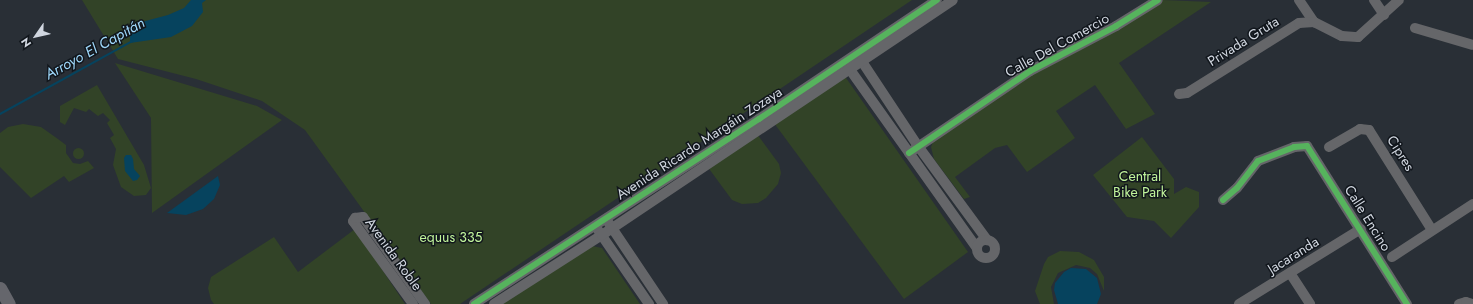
<!DOCTYPE html>
<html>
<head>
<meta charset="utf-8">
<style>
	body { margin:0 }
	#map { position:relative; width:1473px; height:304px; overflow:hidden; background:#292f36; font-family:Jost,sans-serif }
	div>[style] { position:absolute }
	[style*='--x'] { left:calc(var(--x)*1px); top:calc(var(--y)*1px); width:calc(var(--w)*1px); rotate:calc(var(--a)*1deg) }
	.green>* { inset:0; background:#324327 }
	.round { border-radius:50% }
	.water>* { inset:0; background:#06435e }
	.stream>* { height:2px; margin:-1px; padding:0 1px; transform-origin:1px; border-radius:1px; background:#06435e }
	.minor>* { height:10px; margin:-5px; padding:0 5px; transform-origin:5px; border-radius:5px; background:#656669 }
	.minor>.ring { margin:-5px; padding:0; box-sizing:content-box; background:none; border:10px solid #656669; border-radius:50% }
	.major>* { height:13px; margin:-6.5px; padding:0 6.5px; transform-origin:6.5px; border-radius:6.5px; background:#65666c }
	.cycleway>* { height:6px; margin:-3px; padding:0 3px; transform-origin:3px; border-radius:3px; background:#56b35d }
	span { translate:-50% -50%; white-space:nowrap; text-align:center; line-height:1.15; -webkit-text-stroke:3px #11161c; paint-order:stroke }
	.street-label { font-size:14px; color:#d1d7e0 }
	.park-label { font-size:14px; color:#c1f49b }
	.water-label { font-size:15px; color:#9fd8fb; font-style:italic }
	.north { position:absolute; left:16px; top:16px; width:40px; height:40px; -webkit-text-stroke:3px #11161c; paint-order:stroke; rotate:236deg; font-size:11px; font-weight:700; line-height:16px; text-align:center; color:#d1d7e0 }
	.north::after { content:''; display:block; margin:auto; width:14px; height:18px; background:#d1d7e0; clip-path:polygon(50% 0,100% 100%,50% 72%,0 100%) }
</style>
</head>
<body>
<div id="map">
	<div class="green">
		<i style="clip-path:polygon(82px 0,912px 0,460px 304px,431px 304px,305px 130px,262px 101px,196px 79px,118px 59px)"></i>
		<i style="clip-path:polygon(1163px 0,1211px 2px,1119px 63px,1155px 114px,1126px 129px,1095px 85px,1056px 111px,1075px 138px,1027px 172px,1007px 145px,995px 148px,955px 177px,970px 197px,964px 199px,934px 159px,931px 147px,933px 142px,999px 95px,1047px 66px,1100px 40px)"></i>
		<i style="clip-path:polygon(115px 63px,257px 106px,282px 120px,152px 213px,151px 118px)"></i>
		<i style="clip-path:polygon(844px 75px,968px 252px,904px 299px,774px 123px)"></i>
		<i style="clip-path:polygon(97px 85px,144px 165px,151px 188px,146px 195px,134px 196px,121px 187px,113px 165px,116px 149px,110px 138px,114px 135px,107px 123px,110px 120px,103px 113px,98px 116px,89px 109px,86px 112px,74px 108px,65px 125px,60px 122px,60px 106px)"></i>
		<i style="clip-path:polygon(23px 124px,41px 127px,58px 139px,66px 145px,66px 153px,73px 163px,80px 164px,88px 161px,94px 168px,69px 182px,64px 176px,31px 198px,0 167px,0 133px,8px 127px)"></i>
		<i style="clip-path:polygon(757px 134px,779px 164px,781px 173px,778px 184px,766px 198px,758px 203px,742px 204px,732px 200px,707px 166px)"></i>
		<i style="clip-path:polygon(1142px 137px,1174px 179px,1174px 194px,1186px 187px,1199px 192px,1199px 207px,1171px 238px,1154px 221px,1127px 217px,1093px 175px)"></i>
		<i class="round" style="left:72.5px;top:147.5px;width:11px;height:11px"></i>
		<i style="clip-path:polygon(355px 229px,405px 304px,214px 304px,211px 300px,208px 288px,211px 277px,274px 237px,298px 272px)"></i>
		<i style="clip-path:polygon(587px 245px,602px 248px,640px 304px,500px 304px)"></i>
		<i style="clip-path:polygon(1060px 251px,1079px 252px,1094px 260px,1104px 277px,1104px 291px,1097px 274px,1090px 268px,1076px 265px,1058px 273px,1051px 287px,1054px 304px,1040px 304px,1035px 291px,1044px 264px,1048px 257px)"></i>
	</div>
	<div class="water">
		<i style="clip-path:polygon(191px 0,206px 0,202px 3px,203px 12px,192px 26px,171px 37px,130px 43px,130px 35px,134px 24px,168px 15px,184px 8px)"></i>
		<i style="clip-path:polygon(126px 155px,131px 155px,133px 159px,134px 169px,140px 176px,137px 180px,133px 181px,125px 171px,124px 158px)"></i>
		<i style="clip-path:polygon(218px 176px,220px 185px,214px 199px,203px 209px,186px 215px,167px 213px)"></i>
		<i style="clip-path:polygon(1071px 268px,1086px 269px,1097px 278px,1101px 294px,1097px 304px,1058px 304px,1054px 290px,1055px 283px,1064px 272px)"></i>
	</div>
	<div class="stream">
		<i style="--x:0;--y:114;--w:151;--a:-28.9"></i>
	</div>
	<div class="minor">
		<i style="--x:1299;--y:0;--w:27;--a:56"></i>
		<i style="--x:1374;--y:0;--w:18;--a:56"></i>
		<i style="--x:1415;--y:28;--w:60;--a:16.3"></i>
		<i style="--x:859;--y:57;--w:107;--a:56.5"></i>
		<i style="--x:918;--y:146;--w:117;--a:53.7"></i>
		<i style="--x:846;--y:64;--w:226;--a:54.6"></i>
		<i style="--x:1179;--y:94;--w:8;--a:-7"></i>
		<i style="--x:1187;--y:93;--w:132;--a:-32"></i>
		<i style="--x:1299;--y:23;--w:15;--a:-4"></i>
		<i style="--x:1314;--y:22;--w:31;--a:27"></i>
		<i style="--x:1342;--y:36;--w:16;--a:4"></i>
		<i style="--x:1358;--y:37;--w:55;--a:-42.1"></i>
		<i style="--x:1329;--y:147;--w:36;--a:-30"></i>
		<i style="--x:1360;--y:129;--w:9;--a:6"></i>
		<i style="--x:1369;--y:130;--w:118;--a:57.8"></i>
		<i style="--x:909;--y:153;--w:146;--a:-34.1"></i>
		<i style="--x:1030;--y:71;--w:97;--a:-27.6"></i>
		<i style="--x:1116;--y:26;--w:49;--a:-31.8"></i>
		<i style="--x:1223;--y:200;--w:18;--a:-41"></i>
		<i style="--x:1237;--y:188;--w:34;--a:-52"></i>
		<i style="--x:1258;--y:161;--w:39;--a:-21"></i>
		<i style="--x:1294;--y:147;--w:13;--a:-4"></i>
		<i style="--x:1307;--y:146;--w:187;--a:57.7"></i>
		<i style="--x:608;--y:222;--w:99;--a:56.1"></i>
		<i style="--x:598;--y:230;--w:90;--a:55.4"></i>
		<i class="ring" style="left:977px;top:240px;width:8px;height:8px"></i>
		<i style="--x:1392;--y:257;--w:97;--a:-33.2"></i>
		<i style="--x:1290;--y:273;--w:37;--a:57"></i>
		<i style="--x:413;--y:304;--w:102;--a:-125.9"></i>
		<i style="--x:353;--y:221;--w:4;--a:-56"></i>
		<i style="--x:355;--y:218;--w:8;--a:-7"></i>
		<i style="--x:363;--y:217;--w:107;--a:54.5"></i>
		<i style="--x:474;--y:304;--w:340;--a:-33"></i>
		<i style="--x:759;--y:119;--w:214;--a:-33.8"></i>
		<i style="--x:494;--y:304;--w:128;--a:-32.6"></i>
		<i style="--x:602;--y:235;--w:422;--a:-33.8"></i>
		<i style="--x:1239;--y:304;--w:143;--a:-31.6"></i>
		<i style="--x:1459;--y:304;--w:7;--a:-16"></i>
		<i style="--x:1466;--y:302;--w:6;--a:18"></i>
	</div>
	<div class="major">
		<i style="--x:0;--y:288;--w:18;--a:61"></i>
	</div>
	<div class="cycleway">
		<i style="--x:909;--y:153;--w:146;--a:-34.1"></i>
		<i style="--x:1030;--y:71;--w:97;--a:-27.6"></i>
		<i style="--x:1116;--y:26;--w:49;--a:-31.8"></i>
		<i style="--x:1223;--y:200;--w:18;--a:-41"></i>
		<i style="--x:1237;--y:188;--w:34;--a:-52"></i>
		<i style="--x:1258;--y:161;--w:39;--a:-21"></i>
		<i style="--x:1294;--y:147;--w:13;--a:-4"></i>
		<i style="--x:1307;--y:146;--w:187;--a:57.7"></i>
		<i style="--x:474;--y:304;--w:340;--a:-33"></i>
		<i style="--x:759;--y:119;--w:214;--a:-33.8"></i>
	</div>
	<div class="street-label">
		<span style="left:1243px;top:41px;rotate:-32deg">Privada Gruta</span>
		<span style="left:1057px;top:45px;rotate:-29deg">Calle Del Comercio</span>
		<span style="left:699px;top:143px;rotate:-33deg">Avenida Ricardo Margáin Zozaya</span>
		<span style="left:1401px;top:153px;rotate:58deg">Cipres</span>
		<span style="left:1368px;top:218px;rotate:58deg">Calle Encino</span>
		<span style="left:394px;top:254px;rotate:54deg">Avenida Roble</span>
		<span style="left:1293px;top:255px;rotate:-32deg">Jacaranda</span>
	</div>
	<div class="park-label">
		<span style="left:1140px;top:184px">Central<br>Bike Park</span>
		<span style="left:451px;top:237px">equus 335</span>
	</div>
	<div class="water-label">
		<span style="left:95px;top:49px;rotate:-29deg">Arroyo El Capitán</span>
	</div>
	<div class="north">N</div>
</div>
</body>
</html>
